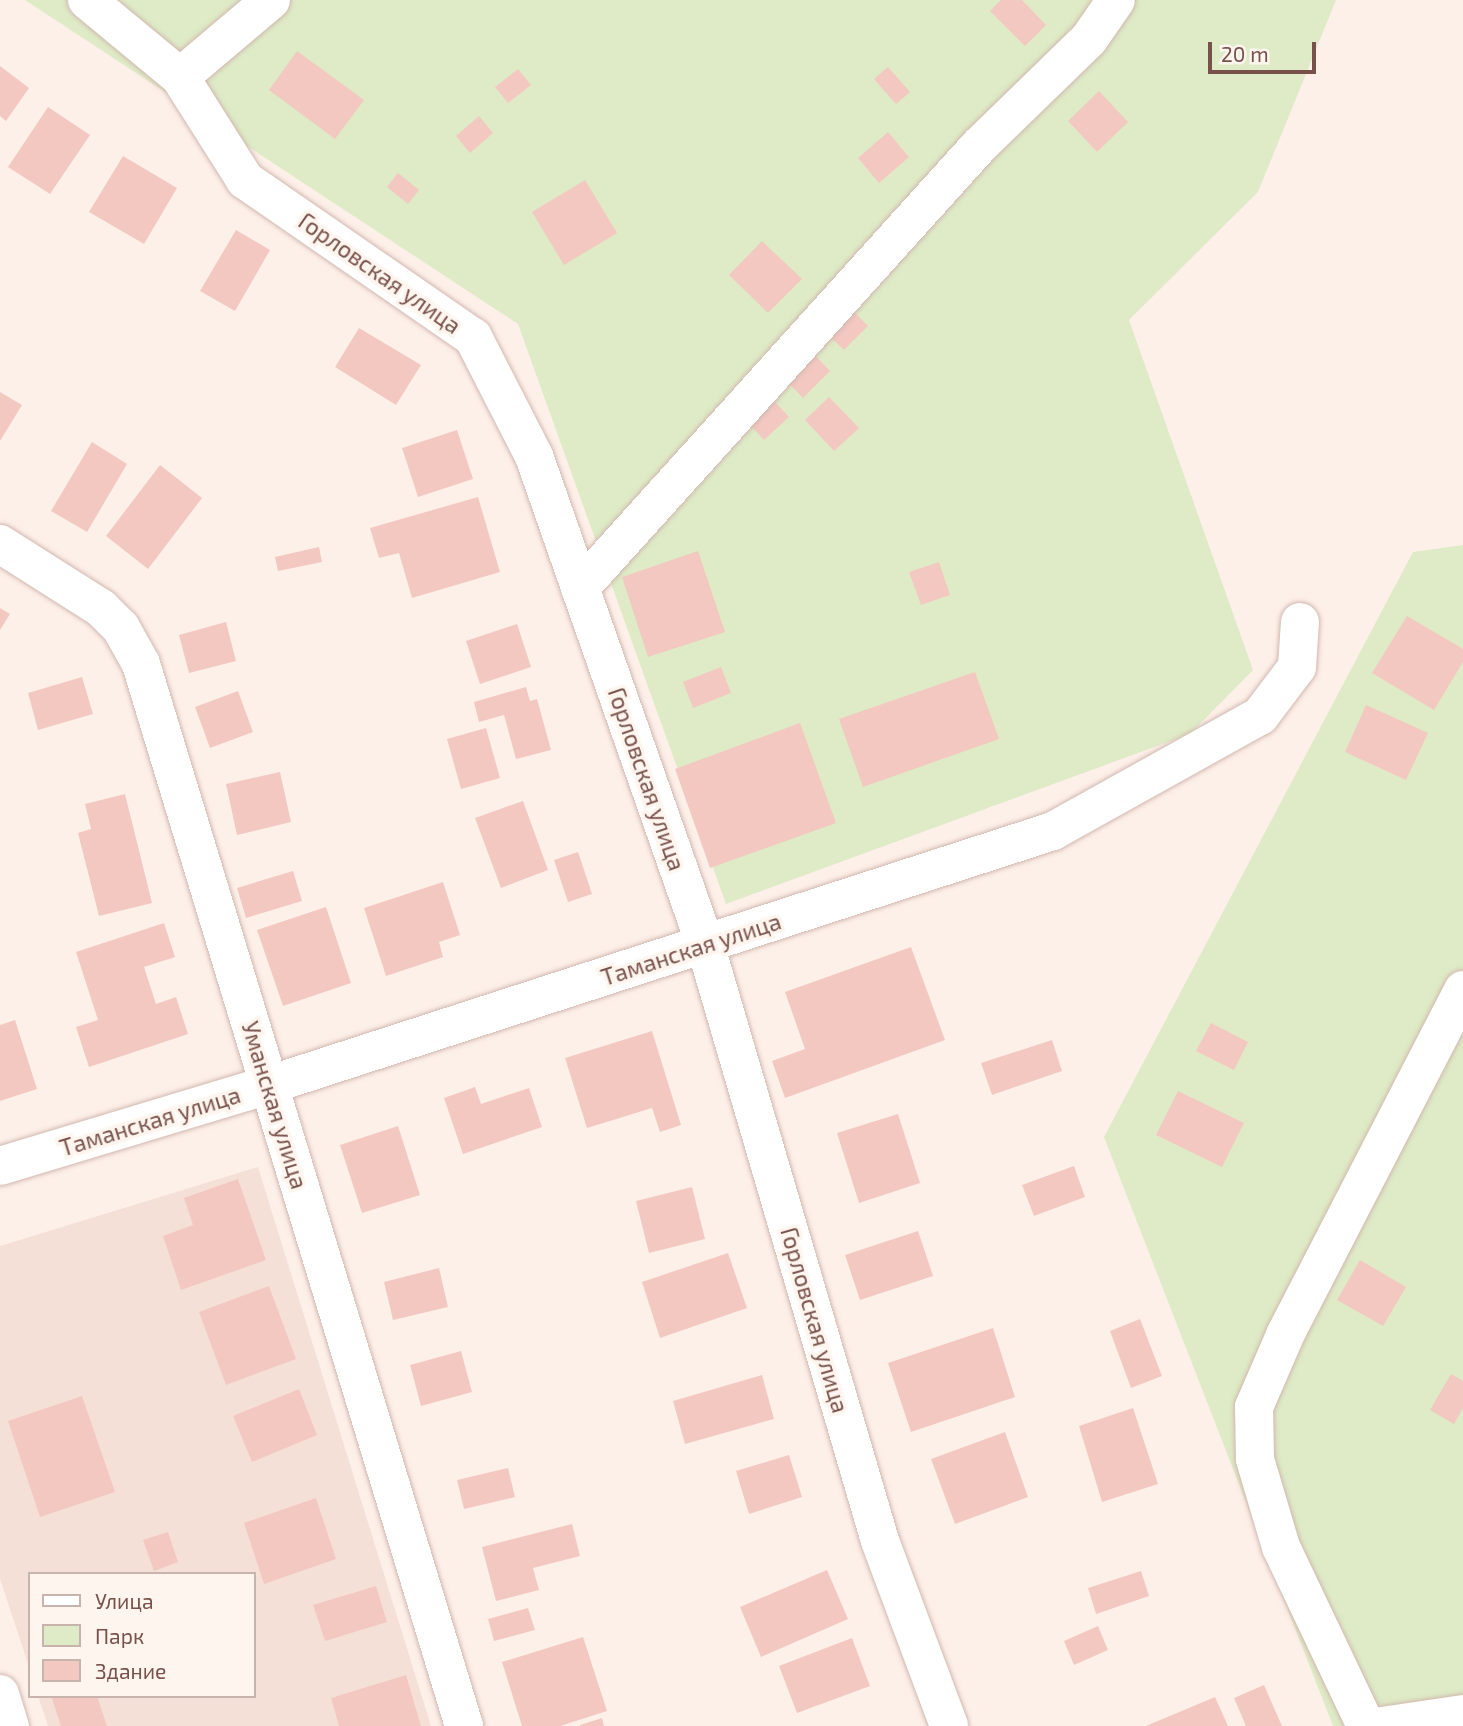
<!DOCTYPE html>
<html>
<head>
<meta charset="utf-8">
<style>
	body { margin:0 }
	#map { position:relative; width:1463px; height:1726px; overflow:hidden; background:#fdf0e9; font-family:"Exo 2",sans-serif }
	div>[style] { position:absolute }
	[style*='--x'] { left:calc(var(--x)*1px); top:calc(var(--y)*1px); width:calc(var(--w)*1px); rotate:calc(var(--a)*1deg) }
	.residential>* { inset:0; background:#f5e0d7 }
	.green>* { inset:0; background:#deebc6 }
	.building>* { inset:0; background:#f3c8c0 }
	.roads { filter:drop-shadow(0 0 2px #d2b8b0) drop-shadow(0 0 2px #d2b8b0) }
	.minor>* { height:38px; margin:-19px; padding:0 19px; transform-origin:19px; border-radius:19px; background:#fff }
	span { translate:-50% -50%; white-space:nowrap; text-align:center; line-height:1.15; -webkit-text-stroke:7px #fff5ef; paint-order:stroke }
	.street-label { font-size:23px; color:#78514b }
	.legend { position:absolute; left:28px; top:1572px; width:228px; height:126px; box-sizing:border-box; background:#fff5ef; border:2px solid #c9b3ad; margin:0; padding:9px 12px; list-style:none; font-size:21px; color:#78514b }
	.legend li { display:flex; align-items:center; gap:14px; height:35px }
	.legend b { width:35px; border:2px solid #c9b3ad }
	.scale { position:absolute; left:1208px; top:42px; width:108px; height:32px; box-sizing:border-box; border:4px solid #78514b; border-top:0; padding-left:9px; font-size:21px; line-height:24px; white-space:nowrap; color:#78514b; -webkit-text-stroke:5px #fff5ef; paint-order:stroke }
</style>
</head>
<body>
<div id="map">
	<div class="residential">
		<i style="clip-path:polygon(258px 1167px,431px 1726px,48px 1726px,38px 1696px,254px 1696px,254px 1574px,30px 1574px,30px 1670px,0 1579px,0 1246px)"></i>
	</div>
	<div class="green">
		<i style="clip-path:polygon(25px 0,1336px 0,1258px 192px,1129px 320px,1253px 670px,1190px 734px,726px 904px,518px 324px)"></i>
		<i style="clip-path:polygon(1463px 545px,1463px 1726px,1333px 1726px,1104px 1137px,1413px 552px)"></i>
	</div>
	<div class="building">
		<i style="clip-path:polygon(1001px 0,1022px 0,1046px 25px,1025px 46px,990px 11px)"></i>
		<i style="clip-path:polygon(297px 51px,364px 100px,335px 139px,269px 90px)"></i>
		<i style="clip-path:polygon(0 66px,29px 88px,6px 121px,0 116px)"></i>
		<i style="clip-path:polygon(888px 67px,910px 92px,896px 104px,874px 79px)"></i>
		<i style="clip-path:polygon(518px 69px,531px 85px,508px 103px,495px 87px)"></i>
		<i style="clip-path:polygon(1099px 91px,1128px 122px,1097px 152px,1068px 121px)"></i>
		<i style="clip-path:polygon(48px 107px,90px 135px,50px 194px,8px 167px)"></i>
		<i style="clip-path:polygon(479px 116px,493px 133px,470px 153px,456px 136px)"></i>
		<i style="clip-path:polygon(888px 132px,909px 157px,879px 183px,858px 158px)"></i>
		<i style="clip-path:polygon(123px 156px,177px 188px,144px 244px,89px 212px)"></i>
		<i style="clip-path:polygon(398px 173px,419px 190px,408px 204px,387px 187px)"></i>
		<i style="clip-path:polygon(585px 180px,617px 233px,564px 265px,532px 212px)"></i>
		<i style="clip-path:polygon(236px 230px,270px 250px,235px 311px,200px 291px)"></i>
		<i style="clip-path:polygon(762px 241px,802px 279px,768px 313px,729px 275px)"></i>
		<i style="clip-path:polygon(851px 309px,868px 326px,844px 350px,827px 334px)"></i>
		<i style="clip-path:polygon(359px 328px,421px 365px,396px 405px,335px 367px)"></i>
		<i style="clip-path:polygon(806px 346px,830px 371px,803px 398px,779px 373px)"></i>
		<i style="clip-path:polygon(764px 390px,789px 417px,764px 440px,739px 413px)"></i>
		<i style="clip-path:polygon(0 392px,22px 405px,0 441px)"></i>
		<i style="clip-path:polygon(829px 397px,859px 428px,834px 451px,805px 420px)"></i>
		<i style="clip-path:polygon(457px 430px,473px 479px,418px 497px,402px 448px)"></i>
		<i style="clip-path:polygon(92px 442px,127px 464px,87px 532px,51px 511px)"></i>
		<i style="clip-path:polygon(160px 465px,202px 498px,148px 569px,106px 536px)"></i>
		<i style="clip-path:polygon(478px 497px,500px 572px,412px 598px,399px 553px,379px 558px,370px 528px)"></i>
		<i style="clip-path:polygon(319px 547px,322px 562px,278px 571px,275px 557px)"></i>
		<i style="clip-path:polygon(698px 551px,725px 632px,648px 657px,622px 577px)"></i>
		<i style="clip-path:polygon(939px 562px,950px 595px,921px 605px,909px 572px)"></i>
		<i style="clip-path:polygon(0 608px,10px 614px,0 630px)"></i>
		<i style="clip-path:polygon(1407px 616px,1463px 649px,1463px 662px,1434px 710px,1372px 673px)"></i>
		<i style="clip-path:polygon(226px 622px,236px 661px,189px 673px,179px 635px)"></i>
		<i style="clip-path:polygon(517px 624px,531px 667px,480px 684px,466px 641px)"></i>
		<i style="clip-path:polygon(721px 667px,731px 693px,693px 708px,683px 682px)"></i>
		<i style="clip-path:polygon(975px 672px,999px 739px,863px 787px,839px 719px)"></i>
		<i style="clip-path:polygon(82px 677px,93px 714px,38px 730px,28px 693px)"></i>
		<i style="clip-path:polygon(526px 687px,530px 701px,537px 699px,551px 750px,516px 759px,504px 715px,479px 722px,474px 702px)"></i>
		<i style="clip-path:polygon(238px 691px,253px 732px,210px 748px,195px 707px)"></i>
		<i style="clip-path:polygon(1366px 705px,1428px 733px,1406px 780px,1345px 752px)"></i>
		<i style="clip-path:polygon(800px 723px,836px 823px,710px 868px,675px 769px)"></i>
		<i style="clip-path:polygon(486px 728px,500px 778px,461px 789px,447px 739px)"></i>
		<i style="clip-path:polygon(280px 772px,291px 822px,237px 835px,226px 784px)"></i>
		<i style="clip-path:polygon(125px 794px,152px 903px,99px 916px,78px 833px,91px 829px,85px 804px)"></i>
		<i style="clip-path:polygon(523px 801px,548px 870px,501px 888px,475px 818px)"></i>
		<i style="clip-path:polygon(578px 852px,592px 894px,568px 902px,554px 860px)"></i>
		<i style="clip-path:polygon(293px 871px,302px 901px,246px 918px,237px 888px)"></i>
		<i style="clip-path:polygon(443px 882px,460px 935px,439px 942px,443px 957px,386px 976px,364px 908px)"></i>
		<i style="clip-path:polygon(326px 907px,351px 983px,283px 1006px,257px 930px)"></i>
		<i style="clip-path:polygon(164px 923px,175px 957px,144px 967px,156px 1004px,176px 997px,188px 1034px,89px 1067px,76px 1027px,98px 1020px,76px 952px)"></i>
		<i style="clip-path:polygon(911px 947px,945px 1040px,785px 1098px,772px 1061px,805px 1049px,785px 992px)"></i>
		<i style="clip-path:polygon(15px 1020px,37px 1089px,0 1101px,0 1025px)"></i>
		<i style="clip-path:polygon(1211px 1023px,1248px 1042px,1234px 1070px,1196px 1051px)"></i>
		<i style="clip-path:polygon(652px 1031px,681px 1125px,660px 1132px,652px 1108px,587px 1128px,565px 1058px)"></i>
		<i style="clip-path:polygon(1052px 1040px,1062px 1071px,992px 1095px,981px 1063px)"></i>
		<i style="clip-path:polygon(475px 1087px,481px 1104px,529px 1088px,542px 1127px,463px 1154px,444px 1098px)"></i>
		<i style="clip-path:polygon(1178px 1091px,1244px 1123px,1222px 1167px,1156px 1135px)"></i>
		<i style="clip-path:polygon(898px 1114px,920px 1183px,859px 1203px,837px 1133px)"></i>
		<i style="clip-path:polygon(398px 1126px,420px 1195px,362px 1213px,340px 1145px)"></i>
		<i style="clip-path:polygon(1074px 1166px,1085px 1197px,1034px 1216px,1022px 1185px)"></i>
		<i style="clip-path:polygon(238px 1179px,266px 1260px,181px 1290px,163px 1236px,193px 1225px,184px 1198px)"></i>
		<i style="clip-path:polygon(692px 1187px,705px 1239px,649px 1253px,636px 1201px)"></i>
		<i style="clip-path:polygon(918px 1231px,933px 1276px,860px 1300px,845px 1255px)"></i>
		<i style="clip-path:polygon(728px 1253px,747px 1308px,660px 1338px,642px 1282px)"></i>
		<i style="clip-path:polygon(1360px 1260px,1406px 1287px,1383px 1326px,1337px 1300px)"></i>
		<i style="clip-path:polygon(439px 1268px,448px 1307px,393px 1320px,384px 1282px)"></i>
		<i style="clip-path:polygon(269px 1286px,296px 1359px,226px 1385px,199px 1312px)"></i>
		<i style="clip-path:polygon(1140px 1319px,1162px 1376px,1131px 1388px,1110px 1331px)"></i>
		<i style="clip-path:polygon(993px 1328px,1015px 1397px,911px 1432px,888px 1363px)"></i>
		<i style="clip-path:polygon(461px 1351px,472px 1392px,421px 1406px,410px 1365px)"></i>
		<i style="clip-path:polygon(1451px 1374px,1463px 1381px,1463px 1408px,1454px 1424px,1430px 1410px)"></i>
		<i style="clip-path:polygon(762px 1375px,774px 1419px,685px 1444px,673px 1401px)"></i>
		<i style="clip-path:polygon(299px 1389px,317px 1435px,252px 1462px,233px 1416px)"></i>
		<i style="clip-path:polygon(82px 1396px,115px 1492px,40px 1517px,8px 1421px)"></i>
		<i style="clip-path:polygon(1133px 1408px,1158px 1484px,1102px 1502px,1079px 1426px)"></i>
		<i style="clip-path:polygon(1005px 1432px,1028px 1497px,955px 1524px,931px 1459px)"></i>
		<i style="clip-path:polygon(789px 1455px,802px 1497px,749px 1514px,736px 1471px)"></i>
		<i style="clip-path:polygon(508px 1468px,515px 1497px,464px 1509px,457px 1480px)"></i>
		<i style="clip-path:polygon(316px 1498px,336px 1559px,264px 1584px,244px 1523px)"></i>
		<i style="clip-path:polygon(572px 1524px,580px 1556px,533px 1568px,539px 1590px,496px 1601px,482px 1547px)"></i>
		<i style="clip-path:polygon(168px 1532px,178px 1562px,154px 1571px,143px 1540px)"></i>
		<i style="clip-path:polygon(827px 1570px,848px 1619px,761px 1657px,740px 1607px)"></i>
		<i style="clip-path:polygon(1141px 1571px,1149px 1596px,1096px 1614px,1088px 1588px)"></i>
		<i style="clip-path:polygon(376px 1586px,387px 1622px,325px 1641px,313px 1605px)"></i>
		<i style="clip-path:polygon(528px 1608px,535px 1630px,494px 1641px,488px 1619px)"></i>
		<i style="clip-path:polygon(1098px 1626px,1108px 1650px,1074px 1665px,1064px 1641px)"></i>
		<i style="clip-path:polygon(583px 1637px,607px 1711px,560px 1726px,522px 1726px,502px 1662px)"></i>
		<i style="clip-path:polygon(852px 1638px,870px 1686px,797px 1713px,779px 1666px)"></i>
		<i style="clip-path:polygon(406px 1675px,421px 1726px,339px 1726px,331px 1698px)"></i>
		<i style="clip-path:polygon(1264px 1685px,1282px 1726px,1246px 1726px,1234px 1698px)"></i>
		<i style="clip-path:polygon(51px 1696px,97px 1696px,107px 1726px,61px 1726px)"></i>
		<i style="clip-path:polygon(1215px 1697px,1228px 1726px,1146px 1726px)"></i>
		<i style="clip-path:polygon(602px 1718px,604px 1726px,580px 1726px,580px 1725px)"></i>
	</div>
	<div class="roads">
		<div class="minor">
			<i style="--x:87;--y:0;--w:121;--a:39.6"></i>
			<i style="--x:180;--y:77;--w:122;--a:57.7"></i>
			<i style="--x:245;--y:180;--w:277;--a:34.6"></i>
			<i style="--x:473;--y:337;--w:134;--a:62.9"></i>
			<i style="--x:534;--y:456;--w:517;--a:70.69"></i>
			<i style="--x:705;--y:944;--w:622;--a:73.66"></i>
			<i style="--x:880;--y:1541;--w:197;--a:69.5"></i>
			<i style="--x:180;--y:77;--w:119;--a:-40.2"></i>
			<i style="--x:0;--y:544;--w:120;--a:32.4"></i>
			<i style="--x:101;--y:608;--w:28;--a:45"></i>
			<i style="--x:121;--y:628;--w:41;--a:60.9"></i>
			<i style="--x:141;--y:664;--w:1110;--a:73.08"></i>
			<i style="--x:580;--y:588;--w:595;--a:-47.93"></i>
			<i style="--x:979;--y:146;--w:153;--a:-44.2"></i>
			<i style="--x:1089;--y:39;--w:47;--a:-55.3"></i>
			<i style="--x:0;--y:1166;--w:281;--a:-16.8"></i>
			<i style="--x:269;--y:1085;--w:824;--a:-17.95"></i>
			<i style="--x:1053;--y:831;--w:237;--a:-29.1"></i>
			<i style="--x:1260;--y:716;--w:61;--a:-52.9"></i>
			<i style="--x:1297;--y:667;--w:45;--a:-86.2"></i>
			<i style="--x:0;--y:1694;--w:34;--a:73"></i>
			<i style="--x:1366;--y:1726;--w:198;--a:-115.4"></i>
			<i style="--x:1281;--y:1547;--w:92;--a:-106.5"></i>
			<i style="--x:1255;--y:1459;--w:52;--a:-91.1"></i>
			<i style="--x:1254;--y:1407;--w:81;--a:-66.6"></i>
			<i style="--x:1286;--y:1333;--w:386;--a:-62.7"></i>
			<i style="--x:1382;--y:1726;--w:82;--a:-8.4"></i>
		</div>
	</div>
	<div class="street-label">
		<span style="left:380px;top:273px;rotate:35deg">Горловская улица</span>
		<span style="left:647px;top:779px;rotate:71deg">Горловская улица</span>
		<span style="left:691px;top:949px;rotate:-18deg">Таманская улица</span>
		<span style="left:275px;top:1105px;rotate:73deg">Уманская улица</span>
		<span style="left:150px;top:1121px;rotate:-17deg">Таманская улица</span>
		<span style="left:815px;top:1320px;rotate:74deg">Горловская улица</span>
	</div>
	<ul class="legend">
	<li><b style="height:9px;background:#fff"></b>Улица</li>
	<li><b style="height:19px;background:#deebc6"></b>Парк</li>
	<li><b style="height:19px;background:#f3c8c0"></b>Здание</li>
	</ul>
	<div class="scale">20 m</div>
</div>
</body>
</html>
